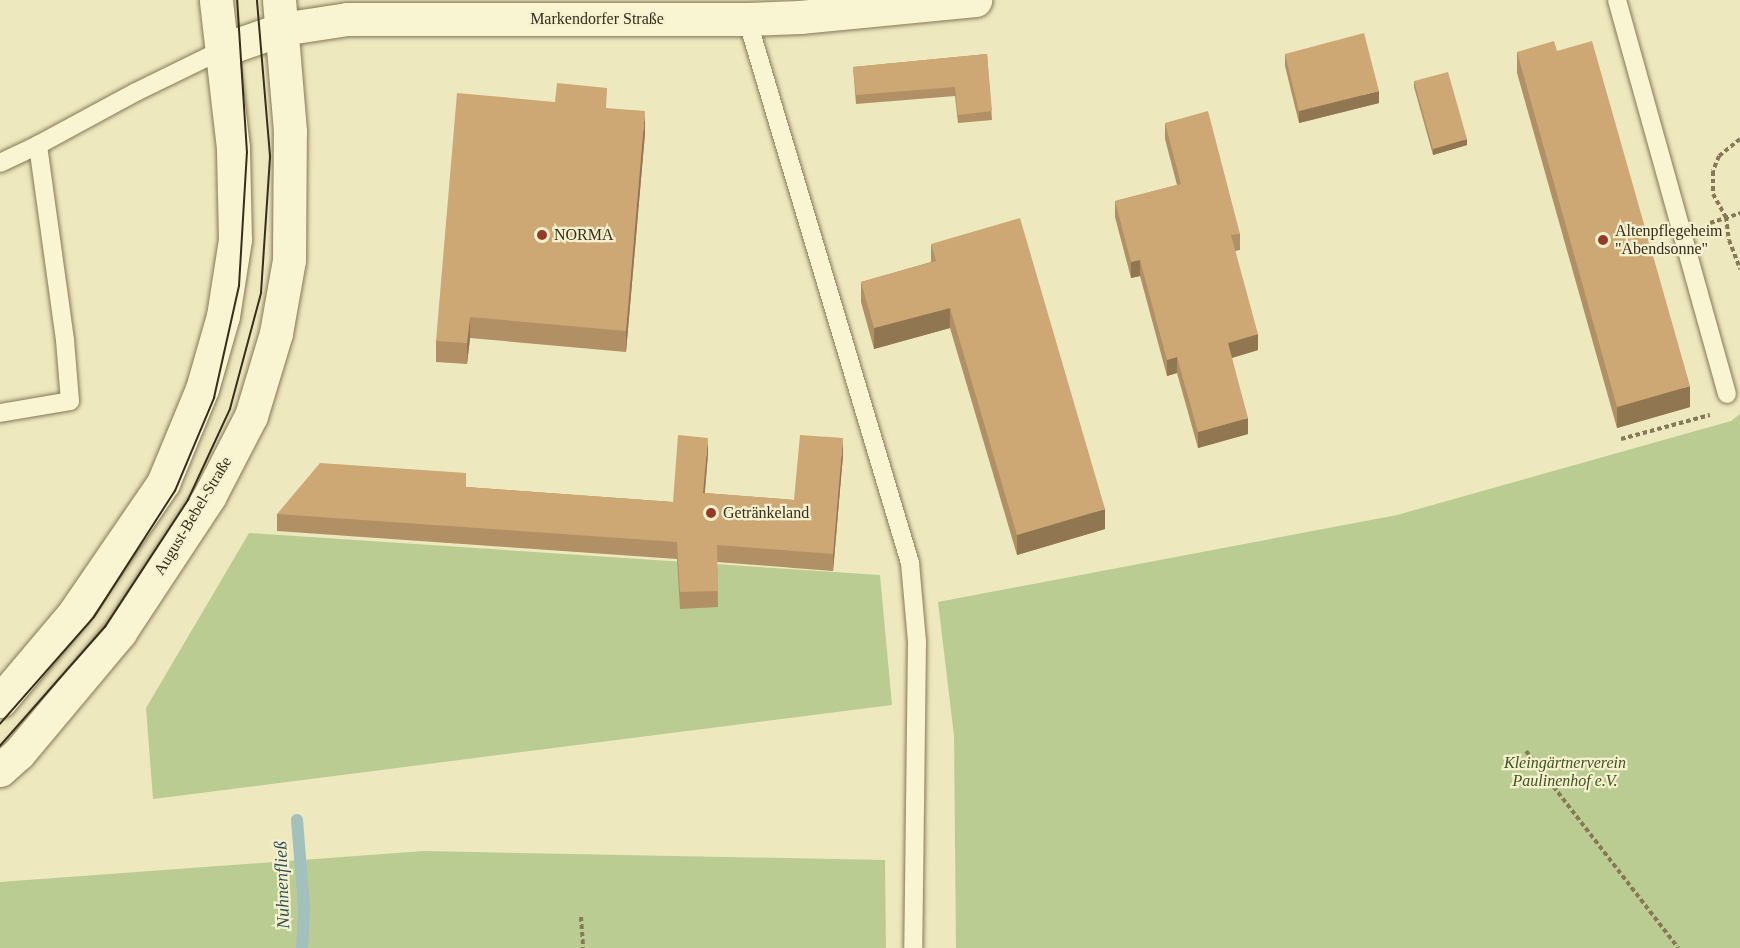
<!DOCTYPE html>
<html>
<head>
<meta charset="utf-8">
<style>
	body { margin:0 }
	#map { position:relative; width:1740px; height:948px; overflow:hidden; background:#eee8bf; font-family:"Times New Roman",serif }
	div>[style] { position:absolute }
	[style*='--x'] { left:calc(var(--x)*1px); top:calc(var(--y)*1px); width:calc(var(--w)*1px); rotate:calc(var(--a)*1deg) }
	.green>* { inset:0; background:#bbcc93 }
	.stream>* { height:12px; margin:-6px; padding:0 6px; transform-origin:6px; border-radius:6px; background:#a2c0bc }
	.path>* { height:4px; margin-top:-2px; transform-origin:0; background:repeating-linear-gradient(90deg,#877857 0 4.5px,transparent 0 7.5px) }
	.roads { filter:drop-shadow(0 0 2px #877857) drop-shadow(0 0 2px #877857) }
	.service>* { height:18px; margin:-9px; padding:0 9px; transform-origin:9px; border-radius:9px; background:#f9f4d2 }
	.tertiary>* { height:33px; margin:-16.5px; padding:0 16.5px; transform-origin:16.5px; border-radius:16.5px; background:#f9f4d2 }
	.tram>* { height:1.5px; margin:-0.75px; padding:0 0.75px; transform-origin:0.75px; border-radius:0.75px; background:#362d1c }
	.wall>* { inset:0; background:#b09064 }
	.shaded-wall>* { inset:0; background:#907651 }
	.building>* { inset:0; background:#cda874 }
	.dots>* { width:16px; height:16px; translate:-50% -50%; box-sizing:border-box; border:3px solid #f5f1ce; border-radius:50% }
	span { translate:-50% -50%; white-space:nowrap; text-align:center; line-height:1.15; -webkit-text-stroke:4.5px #f5f1ce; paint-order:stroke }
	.street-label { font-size:16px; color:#362d1c }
	.poi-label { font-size:16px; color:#362d1c }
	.left { translate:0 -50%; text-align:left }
	.park-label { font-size:16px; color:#3e5222; font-style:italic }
	.water-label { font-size:18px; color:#2b5156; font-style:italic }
</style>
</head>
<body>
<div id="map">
	<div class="green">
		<i style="clip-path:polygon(1740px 414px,1740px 948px,956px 948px,954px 736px,938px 602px,1397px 515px,1731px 421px)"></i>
		<i style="clip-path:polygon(249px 533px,880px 575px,892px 705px,153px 799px,146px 708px)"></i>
		<i style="clip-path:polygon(424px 851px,885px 860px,886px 948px,0 948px,0 882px)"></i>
	</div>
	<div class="stream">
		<i style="--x:297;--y:820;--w:87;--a:85.4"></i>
		<i style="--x:304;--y:907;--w:41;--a:92.8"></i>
	</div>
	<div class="path">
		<i style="--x:1740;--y:139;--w:27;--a:141"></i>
		<i style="--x:1719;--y:156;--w:16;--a:112"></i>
		<i style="--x:1713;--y:171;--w:23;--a:90"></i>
		<i style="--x:1713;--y:194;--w:26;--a:61"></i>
		<i style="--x:1726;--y:217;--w:23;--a:83"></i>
		<i style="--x:1729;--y:240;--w:31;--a:69"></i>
		<i style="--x:1710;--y:223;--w:32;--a:-18"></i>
		<i style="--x:1621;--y:439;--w:92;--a:-15.1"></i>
		<i style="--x:1526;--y:751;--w:249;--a:52.3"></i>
		<i style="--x:581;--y:917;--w:31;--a:86"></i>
	</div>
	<div class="roads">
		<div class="service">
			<i style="--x:1617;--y:0;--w:409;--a:74.4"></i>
			<i style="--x:747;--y:19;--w:568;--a:73.32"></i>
			<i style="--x:910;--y:563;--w:79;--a:84.9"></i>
			<i style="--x:917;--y:642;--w:306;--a:90.7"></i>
			<i style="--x:0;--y:163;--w:42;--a:-25.3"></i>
			<i style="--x:0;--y:413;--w:71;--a:-9.7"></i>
			<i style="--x:70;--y:401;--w:61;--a:-94.7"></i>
			<i style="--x:65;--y:340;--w:197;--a:-97.9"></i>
			<i style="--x:38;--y:145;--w:111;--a:-28.4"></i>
			<i style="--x:136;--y:92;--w:96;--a:-26"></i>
		</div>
		<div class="tertiary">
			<i style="--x:222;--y:50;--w:64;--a:-19.3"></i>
			<i style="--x:282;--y:29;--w:66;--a:-8.7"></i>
			<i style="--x:347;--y:19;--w:400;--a:0"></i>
			<i style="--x:747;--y:19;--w:53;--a:-2.2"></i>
			<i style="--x:800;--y:17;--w:176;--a:-5.5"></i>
			<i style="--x:0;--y:701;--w:115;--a:-49.9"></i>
			<i style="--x:74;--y:613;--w:158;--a:-55.6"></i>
			<i style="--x:163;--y:483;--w:102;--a:-67.5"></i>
			<i style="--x:202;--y:389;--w:76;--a:-74"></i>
			<i style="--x:223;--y:316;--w:78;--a:-81.1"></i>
			<i style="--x:235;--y:239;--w:91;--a:-91.3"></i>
			<i style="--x:233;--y:148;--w:149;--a:-96.6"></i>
			<i style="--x:0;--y:770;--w:25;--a:-42"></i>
			<i style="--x:19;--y:753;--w:158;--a:-50.1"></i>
			<i style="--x:120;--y:632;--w:162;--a:-56.6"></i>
			<i style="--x:209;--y:497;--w:91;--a:-62.6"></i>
			<i style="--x:251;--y:416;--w:87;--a:-73.2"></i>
			<i style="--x:276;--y:333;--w:74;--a:-79.9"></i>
			<i style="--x:289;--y:260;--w:129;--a:-89.6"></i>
			<i style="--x:290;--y:131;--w:131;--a:-94.8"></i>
		</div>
	</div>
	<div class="tram">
		<i style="--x:0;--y:724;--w:142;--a:-48.7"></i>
		<i style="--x:94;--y:617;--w:150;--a:-57.3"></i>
		<i style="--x:175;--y:491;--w:101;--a:-67.2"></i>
		<i style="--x:214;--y:398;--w:115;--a:-77.4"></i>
		<i style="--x:239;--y:286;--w:133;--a:-86.6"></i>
		<i style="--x:247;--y:153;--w:153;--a:-93.7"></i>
		<i style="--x:0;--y:746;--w:159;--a:-48.6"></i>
		<i style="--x:105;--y:627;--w:152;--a:-56.8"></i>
		<i style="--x:188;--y:500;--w:100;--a:-65.2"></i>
		<i style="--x:230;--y:409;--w:120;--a:-75"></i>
		<i style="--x:261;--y:293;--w:137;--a:-86.2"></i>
		<i style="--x:270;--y:156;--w:157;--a:-94.8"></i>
	</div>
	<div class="wall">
		<i style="clip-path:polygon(1557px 51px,1690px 407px,1617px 428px,1517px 73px,1517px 52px)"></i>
		<i style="clip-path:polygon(987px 54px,992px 120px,958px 123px,955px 96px,856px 104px,853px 67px)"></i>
		<i style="clip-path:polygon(1285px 54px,1379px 103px,1299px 123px,1285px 66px)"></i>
		<i style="clip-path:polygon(1414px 81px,1467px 145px,1433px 155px,1414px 87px)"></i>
		<i style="clip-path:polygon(607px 108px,645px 133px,626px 352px,470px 338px,467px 364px,436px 362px,436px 341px)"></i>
		<i style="clip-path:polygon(1165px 123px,1240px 234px,1240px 250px,1235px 251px,1258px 350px,1232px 358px,1248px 434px,1198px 448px,1177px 373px,1167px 376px,1140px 276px,1131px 278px,1115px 217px,1115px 201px,1177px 185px,1165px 139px)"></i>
		<i style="clip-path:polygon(931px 244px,1105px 529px,1017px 555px,950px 328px,874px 349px,861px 302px,861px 282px,931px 262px)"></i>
		<i style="clip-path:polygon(708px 454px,705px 493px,794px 500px,843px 455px,833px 571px,717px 562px,718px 607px,680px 609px,677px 559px,277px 531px,277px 514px,466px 487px,673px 502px)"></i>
	</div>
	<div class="shaded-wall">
		<i style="clip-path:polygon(1379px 91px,1379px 103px,1299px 123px,1299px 111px)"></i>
		<i style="clip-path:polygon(645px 111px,645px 133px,626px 352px,626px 331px)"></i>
		<i style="clip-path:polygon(1467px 139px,1467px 145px,1433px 155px,1433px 149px)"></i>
		<i style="clip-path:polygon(1140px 260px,1140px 276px,1131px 278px,1131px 262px)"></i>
		<i style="clip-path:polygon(950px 308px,950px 328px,874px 349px,874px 328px)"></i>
		<i style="clip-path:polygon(470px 317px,470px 338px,467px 364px,467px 343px)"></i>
		<i style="clip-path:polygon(1258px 334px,1258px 350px,1228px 359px,1228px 343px)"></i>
		<i style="clip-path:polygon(1177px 357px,1177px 373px,1167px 376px,1167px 360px)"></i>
		<i style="clip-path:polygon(1690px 386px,1690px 407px,1617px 428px,1617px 407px)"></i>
		<i style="clip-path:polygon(1248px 418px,1248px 434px,1198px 448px,1198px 432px)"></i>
		<i style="clip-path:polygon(708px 438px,708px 454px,703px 509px,703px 493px)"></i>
		<i style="clip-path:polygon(843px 438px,843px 455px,833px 571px,833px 554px)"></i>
		<i style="clip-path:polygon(1105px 509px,1105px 529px,1017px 555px,1017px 535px)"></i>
	</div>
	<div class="building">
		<i style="clip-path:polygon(1364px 33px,1379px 91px,1299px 111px,1285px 54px)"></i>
		<i style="clip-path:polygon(1554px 41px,1557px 51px,1592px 41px,1690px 386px,1617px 407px,1517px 52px)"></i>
		<i style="clip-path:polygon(987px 54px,992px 111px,958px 115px,955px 87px,856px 95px,853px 67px)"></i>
		<i style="clip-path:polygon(1448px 72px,1467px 139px,1433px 149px,1414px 81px)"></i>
		<i style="clip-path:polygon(557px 83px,607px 88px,606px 108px,645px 111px,626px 331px,470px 317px,467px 343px,436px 341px,457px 93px,555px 102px)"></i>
		<i style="clip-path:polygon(1208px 111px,1240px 234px,1231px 235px,1258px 334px,1228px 343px,1248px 418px,1198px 432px,1177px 357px,1167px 360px,1140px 260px,1131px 262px,1115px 201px,1181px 184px,1165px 123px)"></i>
		<i style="clip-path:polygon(1020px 218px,1105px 509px,1017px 535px,950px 308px,874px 328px,861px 282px,936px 261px,931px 244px)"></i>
		<i style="clip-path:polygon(678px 435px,708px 438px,703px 493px,794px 500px,800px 435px,843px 438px,833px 554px,717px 545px,718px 591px,680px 592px,677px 542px,277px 514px,320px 463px,466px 473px,466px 487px,673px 502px)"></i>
	</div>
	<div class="dots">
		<i style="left:542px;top:235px;background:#963927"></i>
		<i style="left:1603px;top:240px;background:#963927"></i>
		<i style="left:711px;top:513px;background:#963927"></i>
	</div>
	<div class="street-label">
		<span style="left:597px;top:19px">Markendorfer Straße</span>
		<span style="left:193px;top:516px;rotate:-59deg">August-Bebel-Straße</span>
	</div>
	<div class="poi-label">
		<span class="left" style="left:1615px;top:240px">Altenpflegeheim<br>"Abendsonne"</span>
		<span class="left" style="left:554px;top:235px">NORMA</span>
		<span class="left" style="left:723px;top:513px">Getränkeland</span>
	</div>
	<div class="park-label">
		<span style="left:1565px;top:772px">Kleingärtnerverein<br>Paulinenhof e.V.</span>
	</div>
	<div class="water-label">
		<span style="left:282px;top:885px;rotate:-92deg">Nuhnenfließ</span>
	</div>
</div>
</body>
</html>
